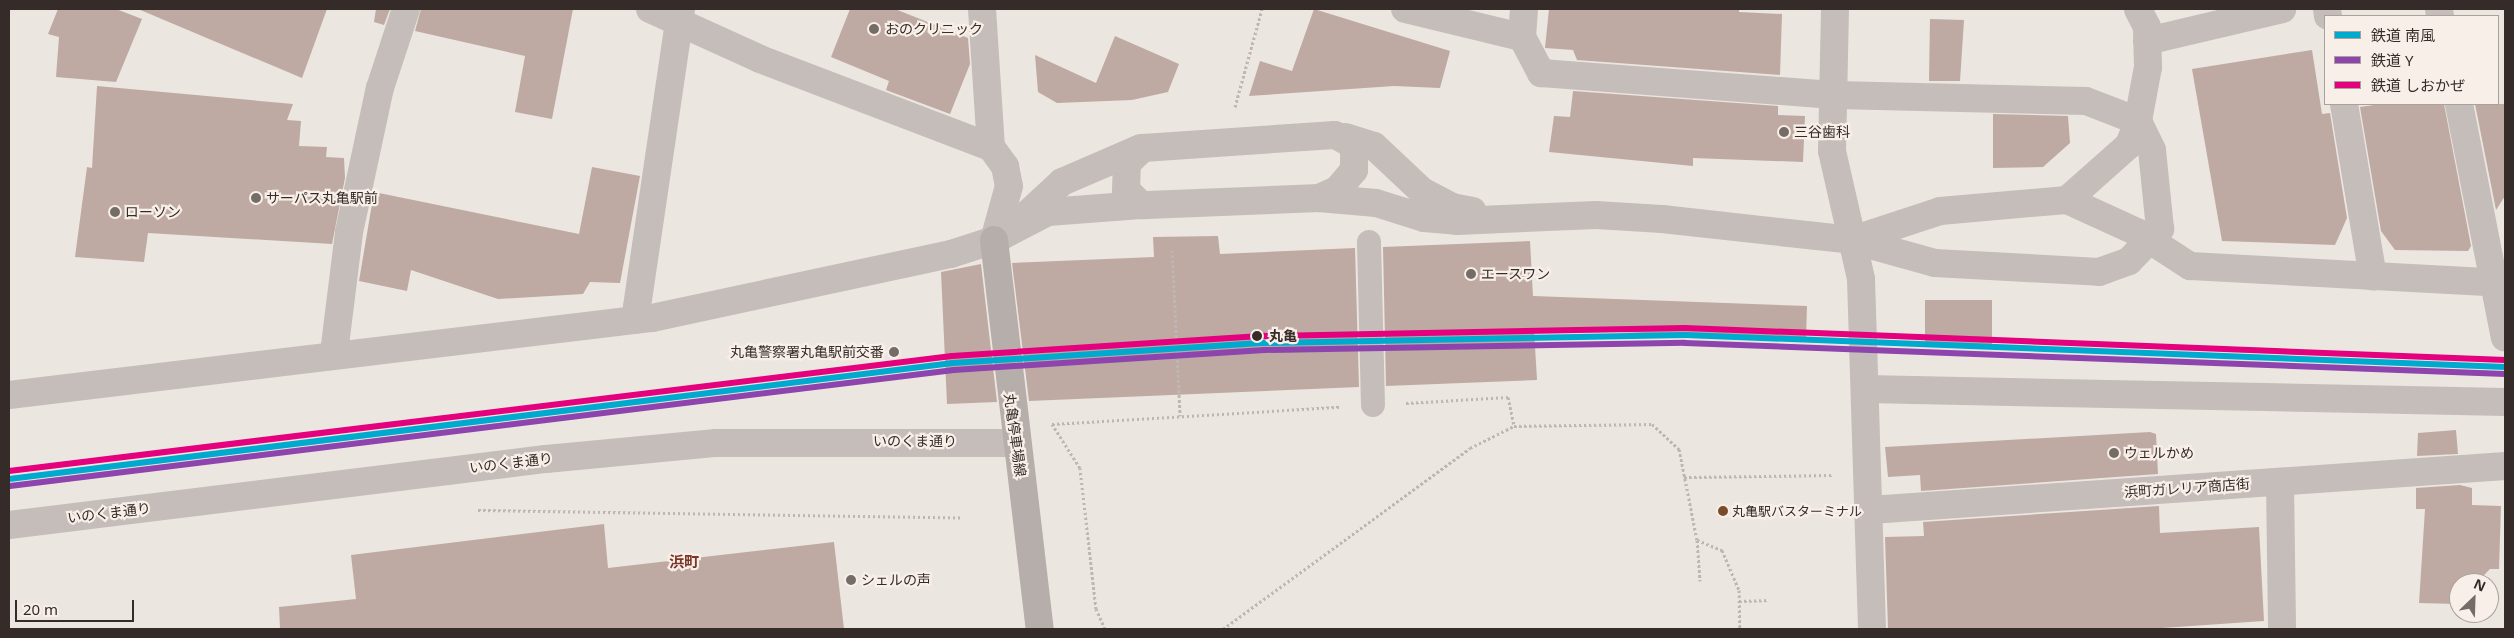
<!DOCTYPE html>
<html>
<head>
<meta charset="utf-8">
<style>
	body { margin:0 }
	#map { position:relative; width:2514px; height:638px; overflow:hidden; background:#ece6e0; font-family:"Noto Sans","Noto Sans JP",sans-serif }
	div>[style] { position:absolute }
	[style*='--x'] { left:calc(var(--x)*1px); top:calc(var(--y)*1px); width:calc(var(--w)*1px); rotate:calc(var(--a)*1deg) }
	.building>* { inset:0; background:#beaaa3 }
	.path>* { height:3px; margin-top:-1.5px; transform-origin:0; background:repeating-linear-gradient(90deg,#bdb6b2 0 2.5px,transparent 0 5px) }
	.pedestrian>* { height:24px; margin:-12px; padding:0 12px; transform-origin:12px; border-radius:12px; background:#c4bdb9 }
	.minor>* { height:28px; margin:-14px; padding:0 14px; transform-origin:14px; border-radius:14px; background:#c4bdb9 }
	.tertiary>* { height:28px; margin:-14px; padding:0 14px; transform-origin:14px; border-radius:14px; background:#c4bdb9 }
	.secondary>* { height:28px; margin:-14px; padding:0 14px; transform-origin:14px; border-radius:14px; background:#b5aeaa }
	.rail-1>* { height:6px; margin:-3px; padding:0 3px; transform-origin:3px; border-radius:3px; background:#00a9ce }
	.rail-2>* { height:6px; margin:-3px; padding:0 3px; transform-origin:3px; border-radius:3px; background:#8e44ad }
	.rail-3>* { height:6px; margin:-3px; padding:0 3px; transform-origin:3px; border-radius:3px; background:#e5007d }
	.dots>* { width:14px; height:14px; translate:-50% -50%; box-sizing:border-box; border:2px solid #f8efe8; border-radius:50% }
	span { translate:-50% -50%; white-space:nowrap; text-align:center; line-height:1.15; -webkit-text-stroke:4.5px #f8efe8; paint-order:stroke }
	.bus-label { font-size:13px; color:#352b28 }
	.left { translate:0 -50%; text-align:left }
	.poi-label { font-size:14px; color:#352b28 }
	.right { translate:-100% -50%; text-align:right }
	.stop-label { font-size:14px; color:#352b28; font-weight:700 }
	.street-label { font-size:14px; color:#352b28 }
	.neighbourhood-label { font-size:15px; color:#7e3526; font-weight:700 }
	.frame { position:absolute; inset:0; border:10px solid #352b28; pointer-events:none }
	.legend { position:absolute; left:2324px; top:15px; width:175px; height:90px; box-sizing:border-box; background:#f8efe8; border:1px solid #aaa19b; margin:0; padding:6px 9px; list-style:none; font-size:15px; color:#352b28 }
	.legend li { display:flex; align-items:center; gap:10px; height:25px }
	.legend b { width:25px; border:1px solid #aaa19b }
	.north { position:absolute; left:2449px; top:573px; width:50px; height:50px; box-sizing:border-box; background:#f8efe8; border:1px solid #aaa19b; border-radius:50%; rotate:24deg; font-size:14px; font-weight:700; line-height:20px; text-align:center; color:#352b28 }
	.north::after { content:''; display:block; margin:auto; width:18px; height:22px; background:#756c68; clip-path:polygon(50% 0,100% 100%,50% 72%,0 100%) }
	.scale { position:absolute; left:15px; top:600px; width:119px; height:22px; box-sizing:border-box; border:2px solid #352b28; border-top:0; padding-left:6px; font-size:15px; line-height:18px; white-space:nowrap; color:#352b28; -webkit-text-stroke:4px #f8efe8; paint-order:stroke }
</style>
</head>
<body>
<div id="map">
	<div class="building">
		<i style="clip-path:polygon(58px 9px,116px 9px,142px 19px,116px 82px,56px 77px,59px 37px,48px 34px)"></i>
		<i style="clip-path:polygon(138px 9px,327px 9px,302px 78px)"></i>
		<i style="clip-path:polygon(376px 9px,390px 9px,384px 25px,374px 22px)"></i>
		<i style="clip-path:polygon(421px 9px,573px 9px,552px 119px,515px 112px,525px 56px,415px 31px)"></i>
		<i style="clip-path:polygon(850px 9px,895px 9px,968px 38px,970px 64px,950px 114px,886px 90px,889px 81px,831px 57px)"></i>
		<i style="clip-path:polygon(1314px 9px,1450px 51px,1440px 88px,1394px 86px,1249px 96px,1260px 61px,1292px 71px)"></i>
		<i style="clip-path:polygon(1549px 9px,1739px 9px,1739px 12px,1782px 14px,1780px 75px,1577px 60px,1573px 50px,1545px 48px)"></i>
		<i style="clip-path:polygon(1930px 19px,1964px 20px,1960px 81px,1929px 81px)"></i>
		<i style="clip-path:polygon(1115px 36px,1179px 64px,1168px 92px,1132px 100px,1057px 103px,1038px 92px,1035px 55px,1096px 83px)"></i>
		<i style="clip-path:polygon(2312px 50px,2322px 114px,2330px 113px,2347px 218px,2335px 245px,2222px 241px,2192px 69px)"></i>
		<i style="clip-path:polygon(97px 86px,293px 104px,287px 120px,301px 121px,299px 146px,327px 147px,326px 157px,344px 158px,345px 178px,332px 244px,148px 233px,144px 262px,75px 257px,87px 167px,92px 168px)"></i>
		<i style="clip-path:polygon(1573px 91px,1778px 106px,1778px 115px,1805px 116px,1803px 162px,1693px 158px,1693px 166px,1549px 152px,1554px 116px,1570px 117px)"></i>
		<i style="clip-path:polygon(2381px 104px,2444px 104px,2471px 246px,2468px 251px,2395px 250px,2381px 231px,2360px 107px)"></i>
		<i style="clip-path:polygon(2475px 104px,2505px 104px,2505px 196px,2496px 210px)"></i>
		<i style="clip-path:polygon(1993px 114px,2068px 116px,2070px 143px,2043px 167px,1993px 168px)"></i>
		<i style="clip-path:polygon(592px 167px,640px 176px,620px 283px,590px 282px,583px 294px,498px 299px,411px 270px,407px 291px,359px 281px,374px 192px,579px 234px)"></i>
		<i style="clip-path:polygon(1218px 236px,1220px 254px,1355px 248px,1359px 387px,1029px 401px,1012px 263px,1154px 257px,1153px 237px)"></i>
		<i style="clip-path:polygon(1530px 241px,1533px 296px,1807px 306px,1806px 339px,1534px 329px,1537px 380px,1386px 386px,1383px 247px)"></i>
		<i style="clip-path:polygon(981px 264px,997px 402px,947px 404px,941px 272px)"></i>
		<i style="clip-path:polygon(1925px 300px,1992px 300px,1992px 344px,1925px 344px)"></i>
		<i style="clip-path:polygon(2456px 430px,2458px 454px,2417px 456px,2418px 433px)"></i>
		<i style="clip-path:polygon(2150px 432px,2156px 434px,2158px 474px,1921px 491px,1920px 475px,1888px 477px,1885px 447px)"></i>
		<i style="clip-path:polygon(2460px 485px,2472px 488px,2472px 505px,2501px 506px,2499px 569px,2490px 569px,2476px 583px,2459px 583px,2456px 604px,2419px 603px,2425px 509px,2416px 509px,2416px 488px)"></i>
		<i style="clip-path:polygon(2159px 506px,2160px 533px,2259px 527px,2264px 621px,2162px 628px,1888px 629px,1885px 537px,1924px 536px,1923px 522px)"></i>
		<i style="clip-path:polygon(604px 524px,608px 568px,834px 542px,844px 629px,280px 629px,279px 607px,356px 599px,351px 555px)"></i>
	</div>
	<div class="path">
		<i style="--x:1235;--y:107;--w:102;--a:-74.6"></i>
		<i style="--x:1172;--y:250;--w:166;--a:87.2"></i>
		<i style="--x:1406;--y:403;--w:102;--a:-3.4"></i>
		<i style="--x:1508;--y:397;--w:30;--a:78"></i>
		<i style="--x:1684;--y:477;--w:149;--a:-0.8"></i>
		<i style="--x:478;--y:510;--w:483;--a:0.9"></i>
		<i style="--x:1697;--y:540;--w:41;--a:85.8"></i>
		<i style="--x:1739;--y:601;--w:30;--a:-2"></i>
		<i style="--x:1105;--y:629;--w:22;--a:-114"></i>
		<i style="--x:1096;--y:609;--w:142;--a:-96.5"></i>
		<i style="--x:1080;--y:468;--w:52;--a:-122.5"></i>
		<i style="--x:1052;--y:424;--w:289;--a:-3.4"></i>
		<i style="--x:1223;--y:629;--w:306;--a:-36.2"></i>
		<i style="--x:1470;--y:448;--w:49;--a:-26.6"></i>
		<i style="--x:1514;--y:426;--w:138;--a:-0.8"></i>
		<i style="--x:1652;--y:424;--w:37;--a:43"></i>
		<i style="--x:1679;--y:449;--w:93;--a:78.8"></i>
		<i style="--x:1697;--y:540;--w:27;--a:22"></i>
		<i style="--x:1722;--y:550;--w:43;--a:67"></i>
		<i style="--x:1739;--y:590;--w:39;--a:89"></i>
	</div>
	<div class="pedestrian">
		<i style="--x:1369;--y:242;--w:163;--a:88.6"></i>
	</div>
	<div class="minor">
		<i style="--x:650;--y:9;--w:121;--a:24.4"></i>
		<i style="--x:760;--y:59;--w:247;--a:20.9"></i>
		<i style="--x:991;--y:147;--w:24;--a:54"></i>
		<i style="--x:1005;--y:166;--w:20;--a:79"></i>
		<i style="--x:1009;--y:186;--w:56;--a:105.5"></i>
		<i style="--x:982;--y:9;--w:138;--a:86.3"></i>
		<i style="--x:1405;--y:9;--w:120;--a:13.5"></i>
		<i style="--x:1524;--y:9;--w:28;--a:94"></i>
		<i style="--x:1522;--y:37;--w:41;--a:62.2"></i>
		<i style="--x:1541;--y:73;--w:296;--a:4.3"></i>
		<i style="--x:1836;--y:95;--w:250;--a:1.4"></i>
		<i style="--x:2086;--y:101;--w:56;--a:21"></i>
		<i style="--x:1835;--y:9;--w:142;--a:91.2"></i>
		<i style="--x:1832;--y:151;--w:131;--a:77.2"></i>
		<i style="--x:1861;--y:279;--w:350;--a:88.2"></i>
		<i style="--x:2327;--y:9;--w:7;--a:82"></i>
		<i style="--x:2439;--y:9;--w:7;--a:82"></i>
		<i style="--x:2147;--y:41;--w:139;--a:-13.3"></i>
		<i style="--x:2344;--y:104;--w:175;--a:80.5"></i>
		<i style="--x:2459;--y:104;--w:238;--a:78.9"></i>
		<i style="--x:2067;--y:200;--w:79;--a:24.6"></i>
		<i style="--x:2139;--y:233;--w:61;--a:32.9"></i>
		<i style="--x:2190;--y:266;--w:315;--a:3.1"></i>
		<i style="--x:635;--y:320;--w:314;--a:-81.6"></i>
		<i style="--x:334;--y:353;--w:122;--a:-82.9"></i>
		<i style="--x:349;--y:232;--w:147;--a:-77.9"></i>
		<i style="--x:380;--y:88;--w:83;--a:-71.8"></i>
		<i style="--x:1866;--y:389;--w:639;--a:1.17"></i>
		<i style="--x:2280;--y:482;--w:147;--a:89.2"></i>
		<i style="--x:1870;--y:510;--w:637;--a:-3.96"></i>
	</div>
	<div class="tertiary">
		<i style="--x:1335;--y:135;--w:21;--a:28"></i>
		<i style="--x:1354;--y:145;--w:25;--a:90"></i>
		<i style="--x:1354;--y:170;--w:26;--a:130"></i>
		<i style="--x:1337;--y:190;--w:20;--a:156"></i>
		<i style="--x:1319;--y:198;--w:178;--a:177.7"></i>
		<i style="--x:1141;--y:205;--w:21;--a:-135"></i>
		<i style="--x:1126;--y:190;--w:27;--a:-88"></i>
		<i style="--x:1127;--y:163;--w:22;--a:-43"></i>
		<i style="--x:1143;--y:148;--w:192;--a:-3.9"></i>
		<i style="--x:1345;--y:137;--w:30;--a:17"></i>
		<i style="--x:1374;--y:146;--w:66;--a:43.2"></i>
		<i style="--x:1422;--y:191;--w:34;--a:28"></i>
		<i style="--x:1452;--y:207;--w:21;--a:11"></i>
		<i style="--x:1319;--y:198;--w:57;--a:5"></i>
		<i style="--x:1376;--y:203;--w:50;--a:17.4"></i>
		<i style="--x:1424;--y:218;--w:33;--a:5"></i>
		<i style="--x:1457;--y:221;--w:139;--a:-2.5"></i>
		<i style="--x:1596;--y:215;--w:66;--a:3.5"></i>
		<i style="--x:1662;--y:219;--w:191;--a:6.3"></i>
		<i style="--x:1852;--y:240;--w:86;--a:15.5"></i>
		<i style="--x:1935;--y:263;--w:164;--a:3.1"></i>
		<i style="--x:2099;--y:272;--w:32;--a:-20"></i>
		<i style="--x:2129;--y:261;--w:45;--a:-45.9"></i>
		<i style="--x:2160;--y:229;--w:79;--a:-95.8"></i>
		<i style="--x:2152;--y:150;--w:32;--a:-116"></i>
		<i style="--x:1023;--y:218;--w:53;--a:-42.7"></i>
		<i style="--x:1062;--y:182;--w:86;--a:-23.3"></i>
		<i style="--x:1852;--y:240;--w:93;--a:-18.2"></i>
		<i style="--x:1940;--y:211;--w:127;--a:-5"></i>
		<i style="--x:2067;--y:200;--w:83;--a:-41.6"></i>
		<i style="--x:2129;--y:145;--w:26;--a:-69"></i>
		<i style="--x:2138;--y:121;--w:55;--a:-79.5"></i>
		<i style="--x:2148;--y:67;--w:40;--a:-91.4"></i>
		<i style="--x:2147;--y:27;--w:20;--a:-117"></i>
		<i style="--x:9;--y:395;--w:648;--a:-6.83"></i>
		<i style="--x:652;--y:318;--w:306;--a:-12.1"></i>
		<i style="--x:951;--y:254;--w:45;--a:-18"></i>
		<i style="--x:994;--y:240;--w:61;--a:-27.4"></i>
		<i style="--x:1048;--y:212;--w:93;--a:-4.3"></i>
		<i style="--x:9;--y:525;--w:541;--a:-7.01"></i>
		<i style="--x:546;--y:459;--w:171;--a:-5.4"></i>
		<i style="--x:716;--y:443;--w:301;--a:0"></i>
	</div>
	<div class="secondary">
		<i style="--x:994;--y:240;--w:392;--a:83.3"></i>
	</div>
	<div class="rail-1">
		<i style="--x:9;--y:479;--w:951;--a:-7.01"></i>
		<i style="--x:953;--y:363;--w:312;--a:-3.7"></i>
		<i style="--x:1264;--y:343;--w:421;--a:-1.1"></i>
		<i style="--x:1685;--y:335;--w:821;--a:2.23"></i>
	</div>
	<div class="rail-2">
		<i style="--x:10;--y:486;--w:951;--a:-7.01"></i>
		<i style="--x:954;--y:370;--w:311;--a:-3.7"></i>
		<i style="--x:1264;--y:350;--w:421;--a:-1"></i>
		<i style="--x:1685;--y:343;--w:821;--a:2.17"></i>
	</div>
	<div class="rail-3">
		<i style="--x:9;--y:471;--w:950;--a:-6.95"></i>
		<i style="--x:952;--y:356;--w:313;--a:-3.7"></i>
		<i style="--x:1264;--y:336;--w:421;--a:-1.1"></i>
		<i style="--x:1685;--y:328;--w:821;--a:2.23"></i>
	</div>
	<div class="dots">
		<i style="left:874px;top:29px;background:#756c68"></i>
		<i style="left:1784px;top:132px;background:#756c68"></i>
		<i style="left:256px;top:198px;background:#756c68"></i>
		<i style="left:115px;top:212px;background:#756c68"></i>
		<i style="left:1471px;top:274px;background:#756c68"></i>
		<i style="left:1257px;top:336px;background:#352b28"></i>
		<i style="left:894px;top:352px;background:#756c68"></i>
		<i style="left:2114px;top:453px;background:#756c68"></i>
		<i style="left:1723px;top:511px;background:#7a4b2a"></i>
		<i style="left:851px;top:580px;background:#756c68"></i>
	</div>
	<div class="bus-label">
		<span class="left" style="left:1732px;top:511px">丸亀駅バスターミナル</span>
	</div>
	<div class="poi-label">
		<span class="left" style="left:885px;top:29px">おのクリニック</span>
		<span class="left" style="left:1794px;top:132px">三谷歯科</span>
		<span class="left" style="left:266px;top:198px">サーパス丸亀駅前</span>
		<span class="left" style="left:125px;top:212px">ローソン</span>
		<span class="left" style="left:1481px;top:274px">エースワン</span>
		<span class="right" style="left:884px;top:352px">丸亀警察署丸亀駅前交番</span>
		<span class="left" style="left:2124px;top:453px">ウェルかめ</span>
		<span class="left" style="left:861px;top:580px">シェルの声</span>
	</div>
	<div class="stop-label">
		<span class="left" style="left:1269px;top:336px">丸亀</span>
	</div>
	<div class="street-label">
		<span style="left:1015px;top:435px;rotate:82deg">丸亀停車場線</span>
		<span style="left:915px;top:441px">いのくま通り</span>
		<span style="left:511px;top:463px;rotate:-7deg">いのくま通り</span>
		<span style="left:2187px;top:488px;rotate:-4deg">浜町ガレリア商店街</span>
		<span style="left:109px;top:513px;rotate:-7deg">いのくま通り</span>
	</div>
	<div class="neighbourhood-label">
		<span style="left:684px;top:562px">浜町</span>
	</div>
	<div class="frame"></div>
	<ul class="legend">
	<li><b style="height:6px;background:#00a9ce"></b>鉄道 南風</li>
	<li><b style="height:6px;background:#8e44ad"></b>鉄道 Y</li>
	<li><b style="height:6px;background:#e5007d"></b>鉄道 しおかぜ</li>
	</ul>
	<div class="north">N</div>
	<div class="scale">20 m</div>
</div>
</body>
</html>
